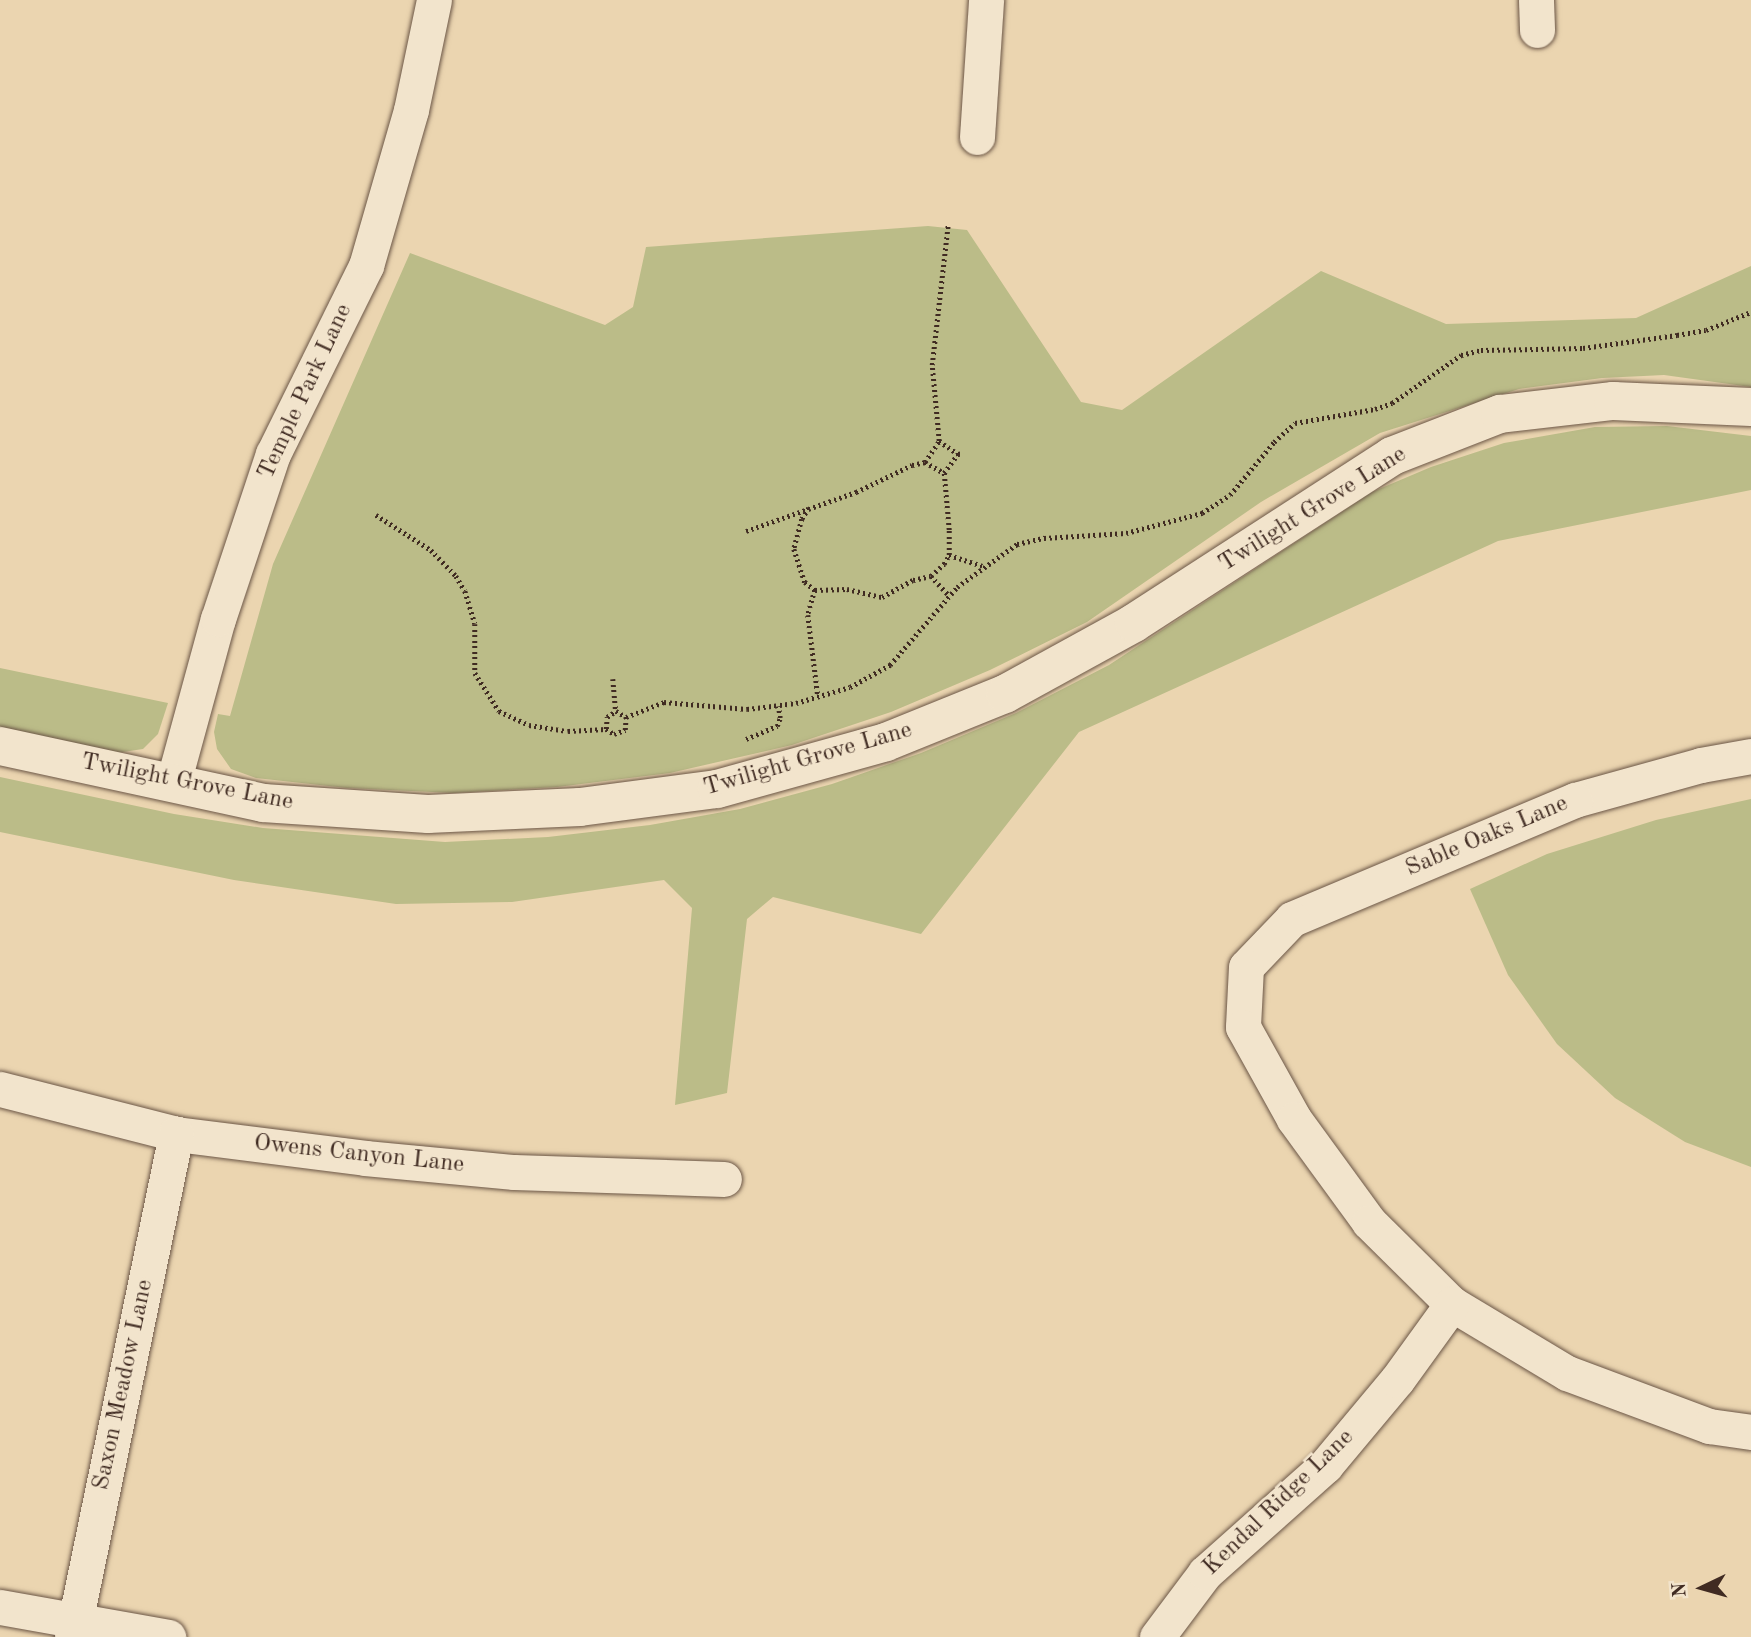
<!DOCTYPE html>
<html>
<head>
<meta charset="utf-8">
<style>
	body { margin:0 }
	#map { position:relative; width:1751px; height:1637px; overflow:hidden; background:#ebd5b0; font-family:"Old Standard TT",serif }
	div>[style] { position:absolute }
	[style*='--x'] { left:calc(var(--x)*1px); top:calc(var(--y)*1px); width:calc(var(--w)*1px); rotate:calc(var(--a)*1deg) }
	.green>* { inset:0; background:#bbbc88 }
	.path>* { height:4.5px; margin-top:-2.25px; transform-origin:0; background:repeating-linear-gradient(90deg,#402b22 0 2px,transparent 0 5.5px) }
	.roads { filter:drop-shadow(0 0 2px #6b5646) drop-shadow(0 0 2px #6b5646) }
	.minor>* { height:35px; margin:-17.5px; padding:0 17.5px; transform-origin:17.5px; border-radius:17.5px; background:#f2e4cc }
	.tertiary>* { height:38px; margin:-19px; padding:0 19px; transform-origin:19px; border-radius:19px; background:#f2e4cc }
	span { translate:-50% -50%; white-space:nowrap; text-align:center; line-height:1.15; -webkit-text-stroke:5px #f2e4cc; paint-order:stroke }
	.street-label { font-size:24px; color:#402b22 }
	.north { position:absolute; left:1667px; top:1553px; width:70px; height:70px; -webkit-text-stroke:5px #f2e4cc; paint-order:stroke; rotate:265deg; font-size:19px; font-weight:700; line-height:28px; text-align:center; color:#402b22 }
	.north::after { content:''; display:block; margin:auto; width:24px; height:32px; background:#402b22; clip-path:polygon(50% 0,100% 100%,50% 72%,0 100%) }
</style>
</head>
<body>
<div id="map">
	<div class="green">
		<i style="clip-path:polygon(928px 226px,967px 230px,1081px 402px,1122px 410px,1321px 271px,1446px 324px,1636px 318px,1751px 266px,1751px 387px,1664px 375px,1602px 378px,1519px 389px,1380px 433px,1261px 502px,1087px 622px,990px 670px,891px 712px,792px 745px,670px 773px,557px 787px,454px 793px,347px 788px,256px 778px,231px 769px,217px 749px,214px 732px,218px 714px,230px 716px,273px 564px,410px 253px,605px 325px,633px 307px,646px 247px)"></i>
		<i style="clip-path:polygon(1667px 426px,1751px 436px,1751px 490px,1498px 541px,1079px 732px,921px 934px,773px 897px,747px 919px,727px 1093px,675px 1105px,692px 908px,664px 880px,512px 902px,396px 904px,234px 880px,0 832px,0 777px,174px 814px,263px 828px,445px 842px,548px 837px,650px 825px,740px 809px,832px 784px,921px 753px,1016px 713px,1109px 665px,1372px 492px,1431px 467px,1504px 443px,1595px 427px)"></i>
		<i style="clip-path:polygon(0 668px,168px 703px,158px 734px,143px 749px,116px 753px,0 727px)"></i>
		<i style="clip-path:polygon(1751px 799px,1751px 1167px,1685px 1142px,1615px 1098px,1557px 1044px,1508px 975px,1470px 889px,1547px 854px,1656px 820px)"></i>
	</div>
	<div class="path">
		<i style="--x:939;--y:441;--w:23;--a:34"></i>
		<i style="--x:925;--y:462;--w:25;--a:-56"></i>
		<i style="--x:939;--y:441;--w:76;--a:-95.3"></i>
		<i style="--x:932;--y:365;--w:141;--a:-83.5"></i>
		<i style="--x:809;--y:508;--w:13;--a:122"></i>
		<i style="--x:802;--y:519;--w:31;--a:105"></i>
		<i style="--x:794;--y:549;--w:35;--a:72"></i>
		<i style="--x:805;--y:582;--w:13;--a:39"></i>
		<i style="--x:815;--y:590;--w:32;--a:-2"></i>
		<i style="--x:847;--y:589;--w:36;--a:13"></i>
		<i style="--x:882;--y:597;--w:35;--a:-29"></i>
		<i style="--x:913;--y:580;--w:18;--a:-13"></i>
		<i style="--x:931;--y:576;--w:18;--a:-43"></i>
		<i style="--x:944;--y:564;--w:10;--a:-61"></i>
		<i style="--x:949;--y:555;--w:25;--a:-90"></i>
		<i style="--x:949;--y:530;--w:57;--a:-95"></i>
		<i style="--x:944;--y:473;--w:24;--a:-54"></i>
		<i style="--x:958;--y:454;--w:5;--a:-11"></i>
		<i style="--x:376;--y:515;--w:65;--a:32.5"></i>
		<i style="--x:431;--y:550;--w:36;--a:46"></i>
		<i style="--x:456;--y:576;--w:17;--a:59"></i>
		<i style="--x:465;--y:591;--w:34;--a:73"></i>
		<i style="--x:475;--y:624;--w:49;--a:90"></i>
		<i style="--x:475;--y:673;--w:45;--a:57.7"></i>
		<i style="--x:499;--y:711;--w:33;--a:25"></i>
		<i style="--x:529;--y:725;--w:39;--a:9"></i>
		<i style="--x:568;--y:731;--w:38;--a:-3"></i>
		<i style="--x:606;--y:729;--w:9;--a:32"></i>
		<i style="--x:614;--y:734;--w:12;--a:-20"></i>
		<i style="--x:625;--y:730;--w:13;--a:-86"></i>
		<i style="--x:746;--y:531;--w:117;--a:-19.5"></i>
		<i style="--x:856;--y:492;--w:62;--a:-25.7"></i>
		<i style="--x:912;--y:465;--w:13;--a:-13"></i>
		<i style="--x:925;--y:462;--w:22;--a:30"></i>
		<i style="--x:949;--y:555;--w:35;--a:18"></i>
		<i style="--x:931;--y:576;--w:26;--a:47"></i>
		<i style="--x:815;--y:590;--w:26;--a:106"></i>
		<i style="--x:808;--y:615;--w:82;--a:83"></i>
		<i style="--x:613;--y:679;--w:32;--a:85"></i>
		<i style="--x:616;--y:711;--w:12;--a:31"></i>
		<i style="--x:626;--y:717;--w:41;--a:-21.5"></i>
		<i style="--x:664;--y:702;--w:83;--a:4.8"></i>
		<i style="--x:747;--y:709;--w:49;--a:-7"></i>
		<i style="--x:796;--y:703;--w:56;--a:-16.5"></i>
		<i style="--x:850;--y:687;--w:46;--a:-28.8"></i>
		<i style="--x:890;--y:665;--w:103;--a:-49.3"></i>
		<i style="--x:957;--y:587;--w:74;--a:-35.6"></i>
		<i style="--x:1017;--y:544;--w:28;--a:-13"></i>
		<i style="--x:1044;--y:538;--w:82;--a:-3.5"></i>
		<i style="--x:1126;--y:533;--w:79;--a:-14.7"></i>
		<i style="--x:1202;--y:513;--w:33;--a:-33"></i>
		<i style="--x:1230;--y:495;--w:69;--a:-50.3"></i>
		<i style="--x:1274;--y:442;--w:28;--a:-42"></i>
		<i style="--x:1295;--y:423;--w:81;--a:-9.9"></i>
		<i style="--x:1375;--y:409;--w:18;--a:-19"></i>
		<i style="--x:1392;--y:403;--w:84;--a:-34.8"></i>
		<i style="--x:1461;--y:355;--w:21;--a:-14"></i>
		<i style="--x:1481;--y:350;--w:102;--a:-1.1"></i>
		<i style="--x:1583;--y:348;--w:95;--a:-7.9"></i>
		<i style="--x:1677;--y:335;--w:29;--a:-10"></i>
		<i style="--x:1706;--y:330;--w:48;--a:-21.8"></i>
		<i style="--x:606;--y:729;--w:12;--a:-85"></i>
		<i style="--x:607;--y:717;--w:11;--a:-34"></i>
		<i style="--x:746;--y:739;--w:34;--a:-23"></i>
		<i style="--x:777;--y:726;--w:9;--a:-69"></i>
		<i style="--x:780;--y:718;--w:12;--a:-99"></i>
	</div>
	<div class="roads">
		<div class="minor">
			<i style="--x:1536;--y:0;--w:30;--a:88"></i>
			<i style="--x:977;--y:137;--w:137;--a:-86.2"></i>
			<i style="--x:1751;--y:756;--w:51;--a:169.8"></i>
			<i style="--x:1701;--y:765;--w:131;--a:164.5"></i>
			<i style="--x:1575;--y:800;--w:307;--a:157.2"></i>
			<i style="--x:1292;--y:919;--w:66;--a:133.8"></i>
			<i style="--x:1246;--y:967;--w:60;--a:92.9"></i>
			<i style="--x:1243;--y:1027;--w:105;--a:61"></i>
			<i style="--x:1294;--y:1119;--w:127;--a:53.9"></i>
			<i style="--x:1369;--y:1222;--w:117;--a:44.7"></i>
			<i style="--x:1452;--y:1304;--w:134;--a:31"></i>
			<i style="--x:1567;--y:1373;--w:152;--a:20.5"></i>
			<i style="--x:1709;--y:1426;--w:42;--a:8.1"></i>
			<i style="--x:173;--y:783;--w:170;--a:-74.7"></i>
			<i style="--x:218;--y:619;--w:174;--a:-71.6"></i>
			<i style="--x:273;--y:454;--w:210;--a:-63.7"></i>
			<i style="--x:366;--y:266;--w:162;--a:-73.9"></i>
			<i style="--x:411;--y:110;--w:112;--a:-78.2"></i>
			<i style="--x:0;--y:1089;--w:182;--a:14.3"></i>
			<i style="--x:176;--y:1134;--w:191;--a:7.2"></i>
			<i style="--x:365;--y:1158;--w:150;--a:5.4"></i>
			<i style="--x:514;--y:1172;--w:210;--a:1.9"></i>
			<i style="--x:0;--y:1607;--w:171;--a:10.1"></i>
			<i style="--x:72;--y:1637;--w:514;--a:-78.32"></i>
			<i style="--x:1157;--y:1637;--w:80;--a:-53.1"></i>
			<i style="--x:1205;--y:1573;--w:161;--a:-41.7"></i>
			<i style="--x:1325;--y:1466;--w:112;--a:-50.1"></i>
			<i style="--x:1397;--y:1380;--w:94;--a:-54.1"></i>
		</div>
		<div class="tertiary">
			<i style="--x:0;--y:746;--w:269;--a:12.2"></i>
			<i style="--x:263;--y:803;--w:165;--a:3.8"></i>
			<i style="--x:428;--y:814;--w:152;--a:-2.6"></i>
			<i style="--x:580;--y:807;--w:138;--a:-7.5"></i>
			<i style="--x:717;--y:789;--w:175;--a:-15.5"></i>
			<i style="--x:886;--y:742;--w:128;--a:-22"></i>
			<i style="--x:1005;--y:694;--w:147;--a:-28.8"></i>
			<i style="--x:1134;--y:623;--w:307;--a:-32.9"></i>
			<i style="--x:1392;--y:456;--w:116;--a:-21.3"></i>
			<i style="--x:1500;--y:414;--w:114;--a:-6.6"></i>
			<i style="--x:1613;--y:401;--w:138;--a:2.5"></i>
		</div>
	</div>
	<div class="street-label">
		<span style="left:306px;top:392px;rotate:-65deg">Temple Park Lane</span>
		<span style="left:1313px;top:510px;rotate:-32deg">Twilight Grove Lane</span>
		<span style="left:808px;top:760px;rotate:-16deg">Twilight Grove Lane</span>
		<span style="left:187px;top:783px;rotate:11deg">Twilight Grove Lane</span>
		<span style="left:1487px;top:837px;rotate:-23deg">Sable Oaks Lane</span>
		<span style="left:359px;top:1155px;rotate:6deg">Owens Canyon Lane</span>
		<span style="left:124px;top:1385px;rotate:-78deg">Saxon Meadow Lane</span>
		<span style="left:1279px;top:1503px;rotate:-44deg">Kendal Ridge Lane</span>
	</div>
	<div class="north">N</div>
</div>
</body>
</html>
